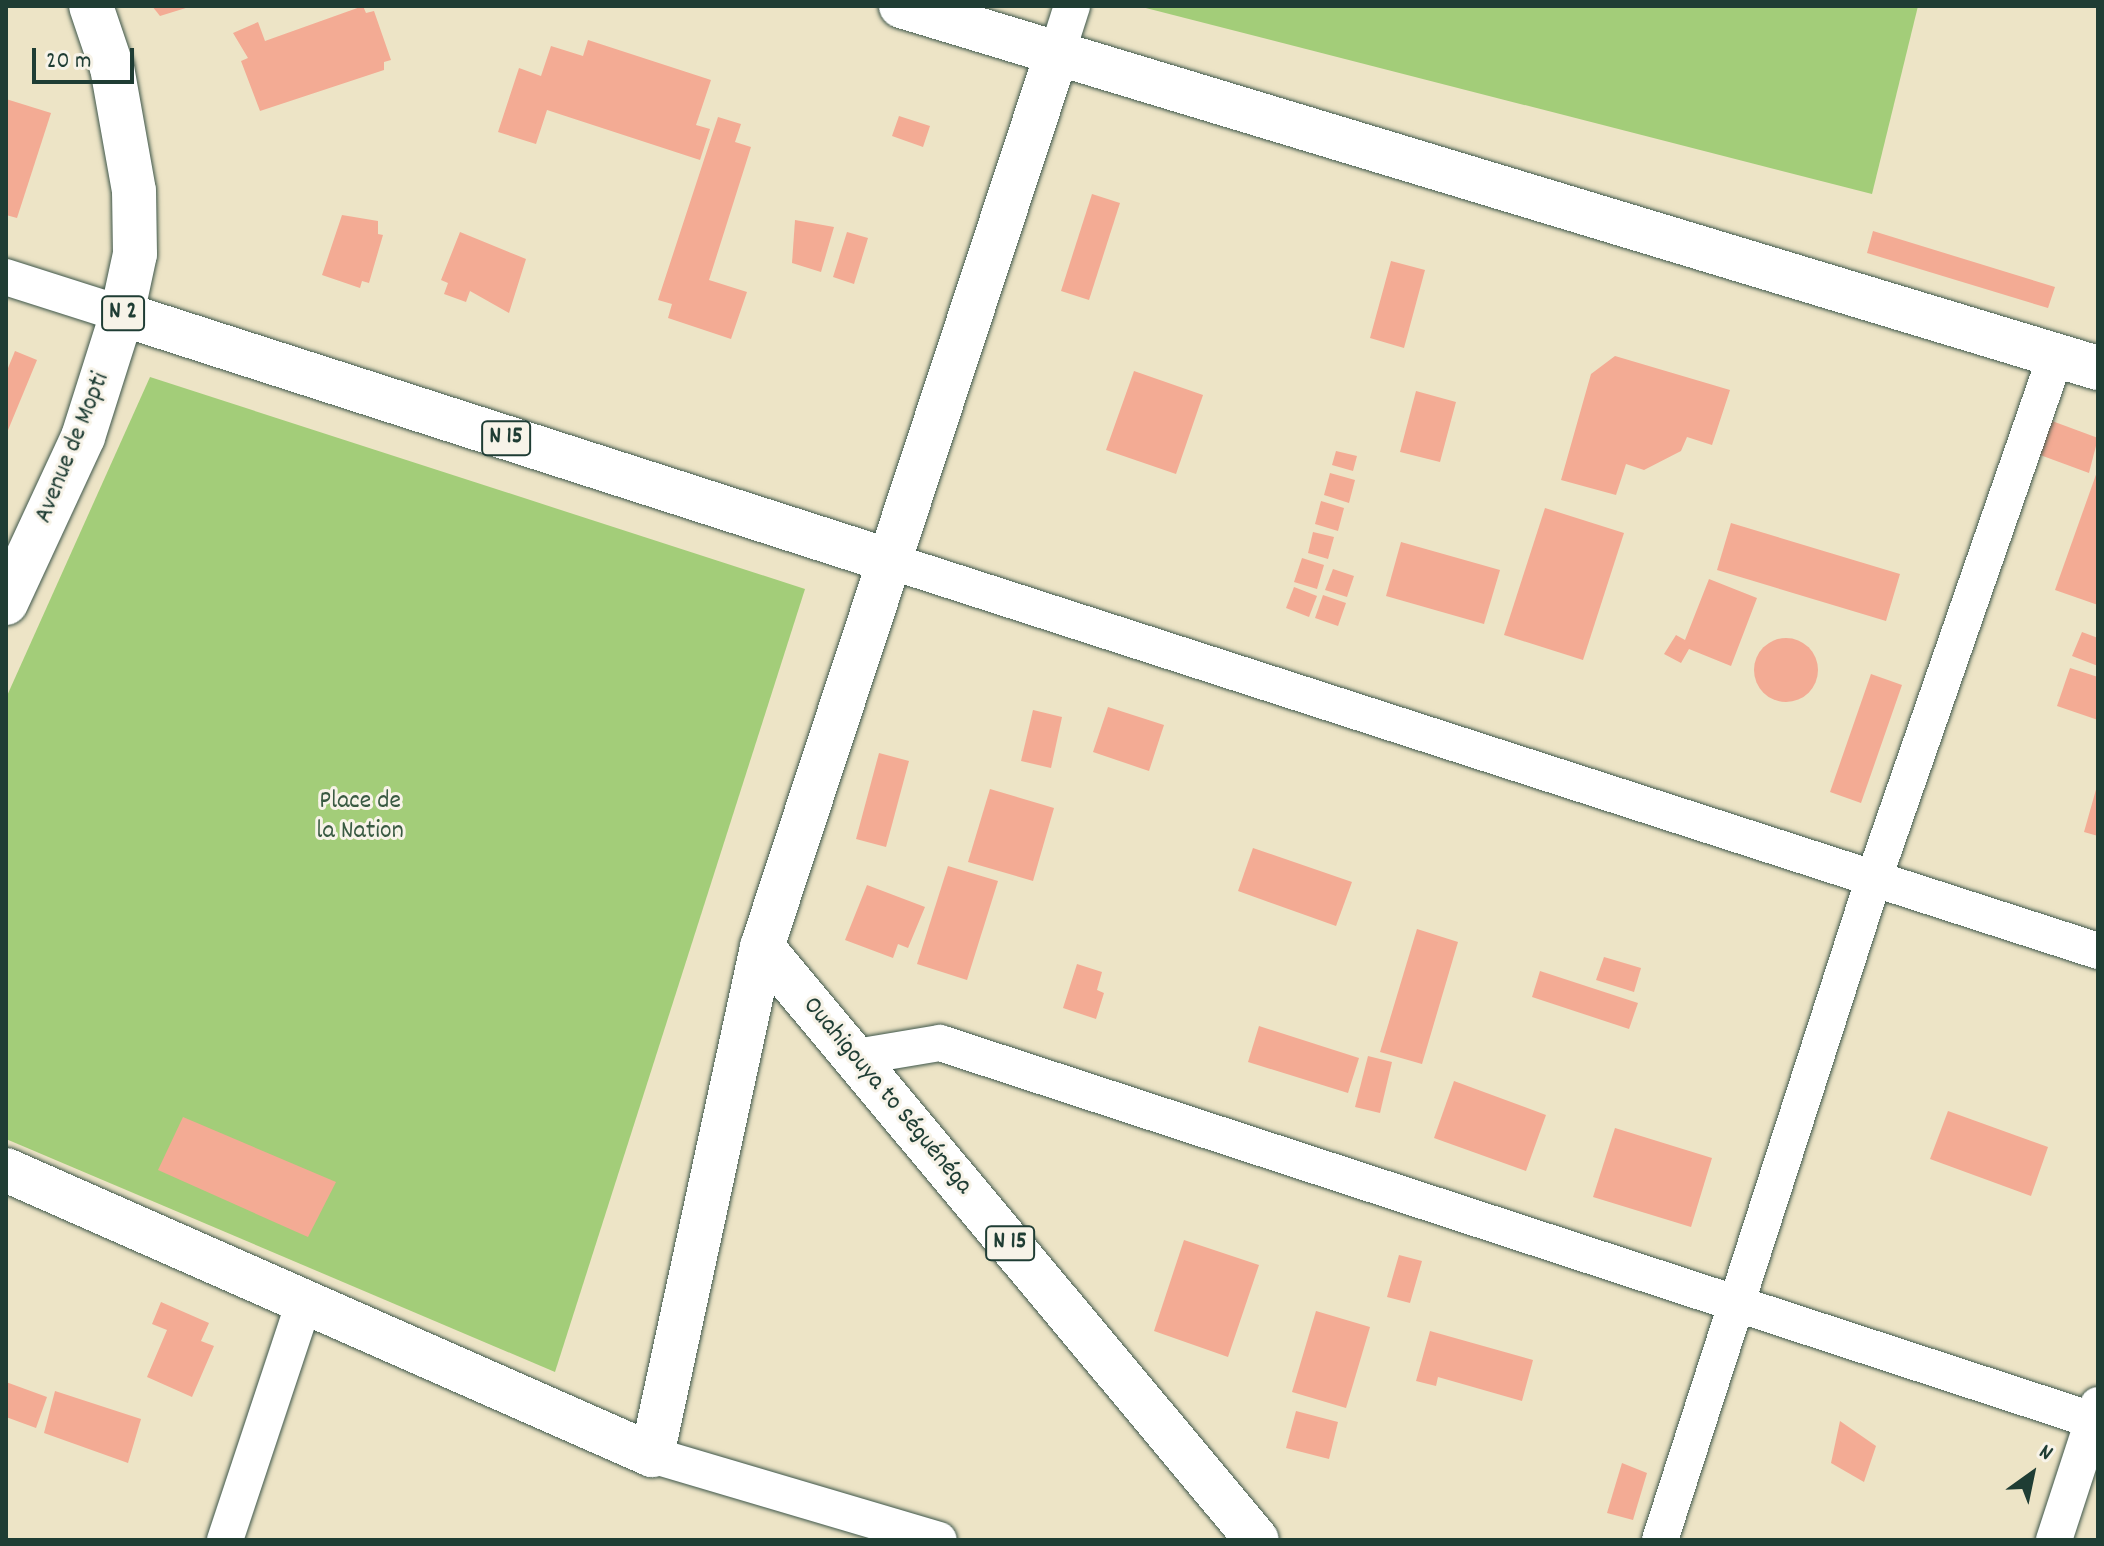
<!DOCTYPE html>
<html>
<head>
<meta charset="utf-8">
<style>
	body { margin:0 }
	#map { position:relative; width:2104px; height:1546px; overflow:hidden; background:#ede4c6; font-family:Dekko,sans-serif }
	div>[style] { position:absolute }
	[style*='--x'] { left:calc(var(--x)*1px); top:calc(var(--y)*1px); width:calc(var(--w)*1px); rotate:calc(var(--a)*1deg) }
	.green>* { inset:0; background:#a3cd79 }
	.building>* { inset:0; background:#f3ab94 }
	.round { border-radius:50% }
	.roads { filter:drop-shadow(0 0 2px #3e564a) drop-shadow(0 0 2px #3e564a) }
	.minor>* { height:36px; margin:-18px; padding:0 18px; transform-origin:18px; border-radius:18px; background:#fff }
	.major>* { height:44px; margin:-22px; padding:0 22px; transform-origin:22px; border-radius:22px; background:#fff }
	span { translate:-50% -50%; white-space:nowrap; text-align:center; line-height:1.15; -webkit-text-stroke:6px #f7f3e8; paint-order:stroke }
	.shield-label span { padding:2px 6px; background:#f7f3e8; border:2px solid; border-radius:6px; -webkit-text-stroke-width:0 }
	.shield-label { font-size:24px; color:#1f3d34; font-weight:700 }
	.street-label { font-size:26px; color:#1f3d34 }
	.park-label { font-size:26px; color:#395a42 }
	.frame { position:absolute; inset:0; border:8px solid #1f3d34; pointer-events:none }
	.north { position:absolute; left:1992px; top:1434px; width:80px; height:80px; -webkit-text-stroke:6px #f7f3e8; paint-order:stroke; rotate:33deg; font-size:22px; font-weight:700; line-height:32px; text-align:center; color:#1f3d34 }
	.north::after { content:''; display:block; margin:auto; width:28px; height:36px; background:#1f3d34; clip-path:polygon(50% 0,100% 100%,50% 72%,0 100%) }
	.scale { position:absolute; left:32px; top:48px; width:102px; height:36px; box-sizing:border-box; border:4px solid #1f3d34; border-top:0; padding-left:10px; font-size:24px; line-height:28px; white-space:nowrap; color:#1f3d34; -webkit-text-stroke:6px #f7f3e8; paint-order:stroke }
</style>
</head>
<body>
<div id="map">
	<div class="green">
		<i style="clip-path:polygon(1138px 6px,1918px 6px,1872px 194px)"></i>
		<i style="clip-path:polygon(150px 377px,805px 589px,555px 1372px,6px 1139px,6px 698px)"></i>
	</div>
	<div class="building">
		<i style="clip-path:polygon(152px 6px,189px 6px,189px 7px,160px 16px)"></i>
		<i style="clip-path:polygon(363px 6px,366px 13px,374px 11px,391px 60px,384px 62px,384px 70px,260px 111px,241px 61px,248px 58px,233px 33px,258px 22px,265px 41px)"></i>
		<i style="clip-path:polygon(588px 40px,711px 80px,696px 125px,710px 129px,700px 160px,547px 110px,536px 144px,498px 132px,519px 68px,541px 76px,551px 46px,583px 56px)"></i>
		<i style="clip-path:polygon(6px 99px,51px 113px,17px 218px,6px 215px)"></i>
		<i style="clip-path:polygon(899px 116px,930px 126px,923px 147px,892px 136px)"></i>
		<i style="clip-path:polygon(718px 117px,741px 124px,735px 142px,751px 147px,709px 280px,747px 292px,731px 339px,668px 318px,672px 304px,658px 300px)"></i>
		<i style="clip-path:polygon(1092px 194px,1120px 203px,1089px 300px,1061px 291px)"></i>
		<i style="clip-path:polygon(342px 215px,378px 221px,378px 234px,383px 235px,369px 283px,362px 281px,360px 288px,322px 275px)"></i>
		<i style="clip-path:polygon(795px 220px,834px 227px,821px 272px,792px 263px)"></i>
		<i style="clip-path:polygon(1873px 231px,2055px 287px,2048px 308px,1867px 253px)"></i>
		<i style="clip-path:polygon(460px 232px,526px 259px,509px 313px,470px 291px,466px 302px,444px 294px,448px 283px,441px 280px)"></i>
		<i style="clip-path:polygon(847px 232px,868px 238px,854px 284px,833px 277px)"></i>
		<i style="clip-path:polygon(1391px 261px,1425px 270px,1404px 348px,1370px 338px)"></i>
		<i style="clip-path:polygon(15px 351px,37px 360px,6px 435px,6px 373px)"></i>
		<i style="clip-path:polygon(1615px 356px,1730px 390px,1712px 445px,1687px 437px,1681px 451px,1644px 470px,1626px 464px,1616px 495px,1561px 480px,1591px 374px)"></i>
		<i style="clip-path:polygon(1134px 371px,1203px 395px,1176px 474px,1106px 450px)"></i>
		<i style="clip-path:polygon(1416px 391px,1456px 402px,1440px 462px,1400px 452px)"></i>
		<i style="clip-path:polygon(2044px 418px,2098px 438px,2089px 473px,2032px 452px)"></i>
		<i style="clip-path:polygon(1336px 451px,1357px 456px,1353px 471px,1332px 465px)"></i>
		<i style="clip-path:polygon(2098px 469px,2098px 605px,2055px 590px)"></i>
		<i style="clip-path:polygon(1330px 473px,1355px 480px,1349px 503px,1324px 495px)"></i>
		<i style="clip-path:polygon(1321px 501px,1344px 508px,1338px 531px,1315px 524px)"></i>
		<i style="clip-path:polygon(1545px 508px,1624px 533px,1583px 660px,1504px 635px)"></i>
		<i style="clip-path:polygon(1731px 523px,1900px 574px,1886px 621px,1717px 570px)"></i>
		<i style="clip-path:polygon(1313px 532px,1334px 537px,1328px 559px,1308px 553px)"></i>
		<i style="clip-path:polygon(1401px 542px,1500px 570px,1484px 624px,1386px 596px)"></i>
		<i style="clip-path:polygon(1302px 558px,1324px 565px,1317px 589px,1294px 582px)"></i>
		<i style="clip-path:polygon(1333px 569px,1354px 576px,1347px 597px,1325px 590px)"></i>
		<i style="clip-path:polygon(1709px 579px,1757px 598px,1731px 666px,1689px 649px,1681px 663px,1664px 654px,1676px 635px,1685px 640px)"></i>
		<i style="clip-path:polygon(1294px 587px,1317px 596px,1309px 617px,1286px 608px)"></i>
		<i style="clip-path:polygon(1323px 595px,1346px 603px,1338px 626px,1315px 618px)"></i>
		<i style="clip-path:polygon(2082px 632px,2098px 638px,2098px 666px,2072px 656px)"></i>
		<i class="round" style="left:1754px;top:638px;width:64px;height:64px"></i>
		<i style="clip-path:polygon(2070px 668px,2098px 677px,2098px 720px,2057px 706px)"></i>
		<i style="clip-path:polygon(1871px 674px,1902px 685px,1861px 803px,1830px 792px)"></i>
		<i style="clip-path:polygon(1108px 707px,1164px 725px,1149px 771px,1093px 752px)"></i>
		<i style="clip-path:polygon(1033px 710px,1062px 717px,1051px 768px,1021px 761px)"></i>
		<i style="clip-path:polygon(879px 753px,909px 761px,886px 847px,856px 839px)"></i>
		<i style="clip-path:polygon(2097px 786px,2098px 786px,2098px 836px,2084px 832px)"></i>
		<i style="clip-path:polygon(990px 789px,1054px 808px,1033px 881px,968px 862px)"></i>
		<i style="clip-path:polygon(1253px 848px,1352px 882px,1336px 926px,1238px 891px)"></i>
		<i style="clip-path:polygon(948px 866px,998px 881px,967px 980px,917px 964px)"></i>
		<i style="clip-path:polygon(867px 885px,925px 907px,908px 948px,898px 944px,893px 958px,845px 940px)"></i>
		<i style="clip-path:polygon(1417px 929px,1458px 942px,1422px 1064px,1380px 1052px)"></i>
		<i style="clip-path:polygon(1604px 957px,1641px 968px,1634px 992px,1596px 980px)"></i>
		<i style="clip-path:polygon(1077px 964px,1102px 972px,1097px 990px,1104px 993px,1096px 1019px,1063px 1008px)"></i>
		<i style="clip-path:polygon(1540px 971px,1638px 1003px,1629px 1029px,1532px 997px)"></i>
		<i style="clip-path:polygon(1259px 1026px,1359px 1058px,1348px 1093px,1248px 1062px)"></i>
		<i style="clip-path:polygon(1368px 1056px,1392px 1062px,1380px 1113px,1355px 1107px)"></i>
		<i style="clip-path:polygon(1454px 1081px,1546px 1115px,1526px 1171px,1434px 1138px)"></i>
		<i style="clip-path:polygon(1948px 1111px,2048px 1147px,2031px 1196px,1930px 1159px)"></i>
		<i style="clip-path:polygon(183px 1117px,336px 1182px,308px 1237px,158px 1170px)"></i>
		<i style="clip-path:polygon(1615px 1128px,1712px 1158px,1691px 1227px,1593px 1197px)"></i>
		<i style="clip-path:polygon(1184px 1240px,1259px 1265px,1228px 1357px,1154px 1331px)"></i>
		<i style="clip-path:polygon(1399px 1255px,1422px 1261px,1410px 1303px,1387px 1297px)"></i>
		<i style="clip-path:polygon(161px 1302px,209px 1323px,201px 1341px,214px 1346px,192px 1397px,147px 1377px,167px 1330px,152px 1324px)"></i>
		<i style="clip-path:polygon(1316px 1311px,1370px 1327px,1346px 1408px,1292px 1392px)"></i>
		<i style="clip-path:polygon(1430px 1331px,1533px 1360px,1522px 1401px,1438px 1377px,1436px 1386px,1416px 1381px)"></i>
		<i style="clip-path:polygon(6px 1382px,47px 1397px,36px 1428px,6px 1417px)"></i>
		<i style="clip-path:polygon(55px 1391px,141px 1419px,128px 1463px,44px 1433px)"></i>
		<i style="clip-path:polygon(1296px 1411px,1338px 1422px,1329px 1459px,1286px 1448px)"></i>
		<i style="clip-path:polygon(1840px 1421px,1876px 1446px,1864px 1482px,1831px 1463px)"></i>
		<i style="clip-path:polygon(1622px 1463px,1647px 1473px,1633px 1520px,1607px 1513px)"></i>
	</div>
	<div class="roads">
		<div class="minor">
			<i style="--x:1057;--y:53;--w:49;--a:-72.3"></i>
			<i style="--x:6;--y:277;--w:122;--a:17.7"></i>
			<i style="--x:890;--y:561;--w:1269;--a:17.89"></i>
			<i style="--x:856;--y:1057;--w:85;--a:-9.5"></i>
			<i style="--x:940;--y:1043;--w:1218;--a:18.12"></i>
			<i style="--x:652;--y:1455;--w:299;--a:16.5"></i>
			<i style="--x:225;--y:1540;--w:251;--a:-71.6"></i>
			<i style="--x:1660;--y:1540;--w:696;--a:-72.09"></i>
			<i style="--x:1874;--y:878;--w:554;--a:-70.81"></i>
			<i style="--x:2054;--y:1540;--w:142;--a:-71.9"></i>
		</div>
		<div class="major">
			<i style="--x:901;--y:6;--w:1251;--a:16.83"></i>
			<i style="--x:122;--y:314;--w:807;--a:17.83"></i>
			<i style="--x:6;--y:603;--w:183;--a:-65.1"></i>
			<i style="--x:83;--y:437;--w:129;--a:-72.4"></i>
			<i style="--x:122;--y:314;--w:61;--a:-77.8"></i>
			<i style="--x:135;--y:254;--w:63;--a:-90.9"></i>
			<i style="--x:134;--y:191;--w:125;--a:-100.1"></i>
			<i style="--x:112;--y:68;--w:65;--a:-108.7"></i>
			<i style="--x:762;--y:947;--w:772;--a:50.15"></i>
			<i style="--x:6;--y:1170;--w:706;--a:23.81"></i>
			<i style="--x:652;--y:1455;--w:520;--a:-77.78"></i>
			<i style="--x:762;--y:947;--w:941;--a:-71.74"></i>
		</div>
	</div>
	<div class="shield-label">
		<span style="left:123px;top:313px">N 2</span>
		<span style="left:506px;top:438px">N 15</span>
		<span style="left:1010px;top:1243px">N 15</span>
	</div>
	<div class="street-label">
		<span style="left:73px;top:448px;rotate:-68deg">Avenue de Mopti</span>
		<span style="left:887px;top:1096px;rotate:50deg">Ouahigouya to Séguénéga</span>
	</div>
	<div class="park-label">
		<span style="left:360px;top:817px">Place de<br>la Nation</span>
	</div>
	<div class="frame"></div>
	<div class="north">N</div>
	<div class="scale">20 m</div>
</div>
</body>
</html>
